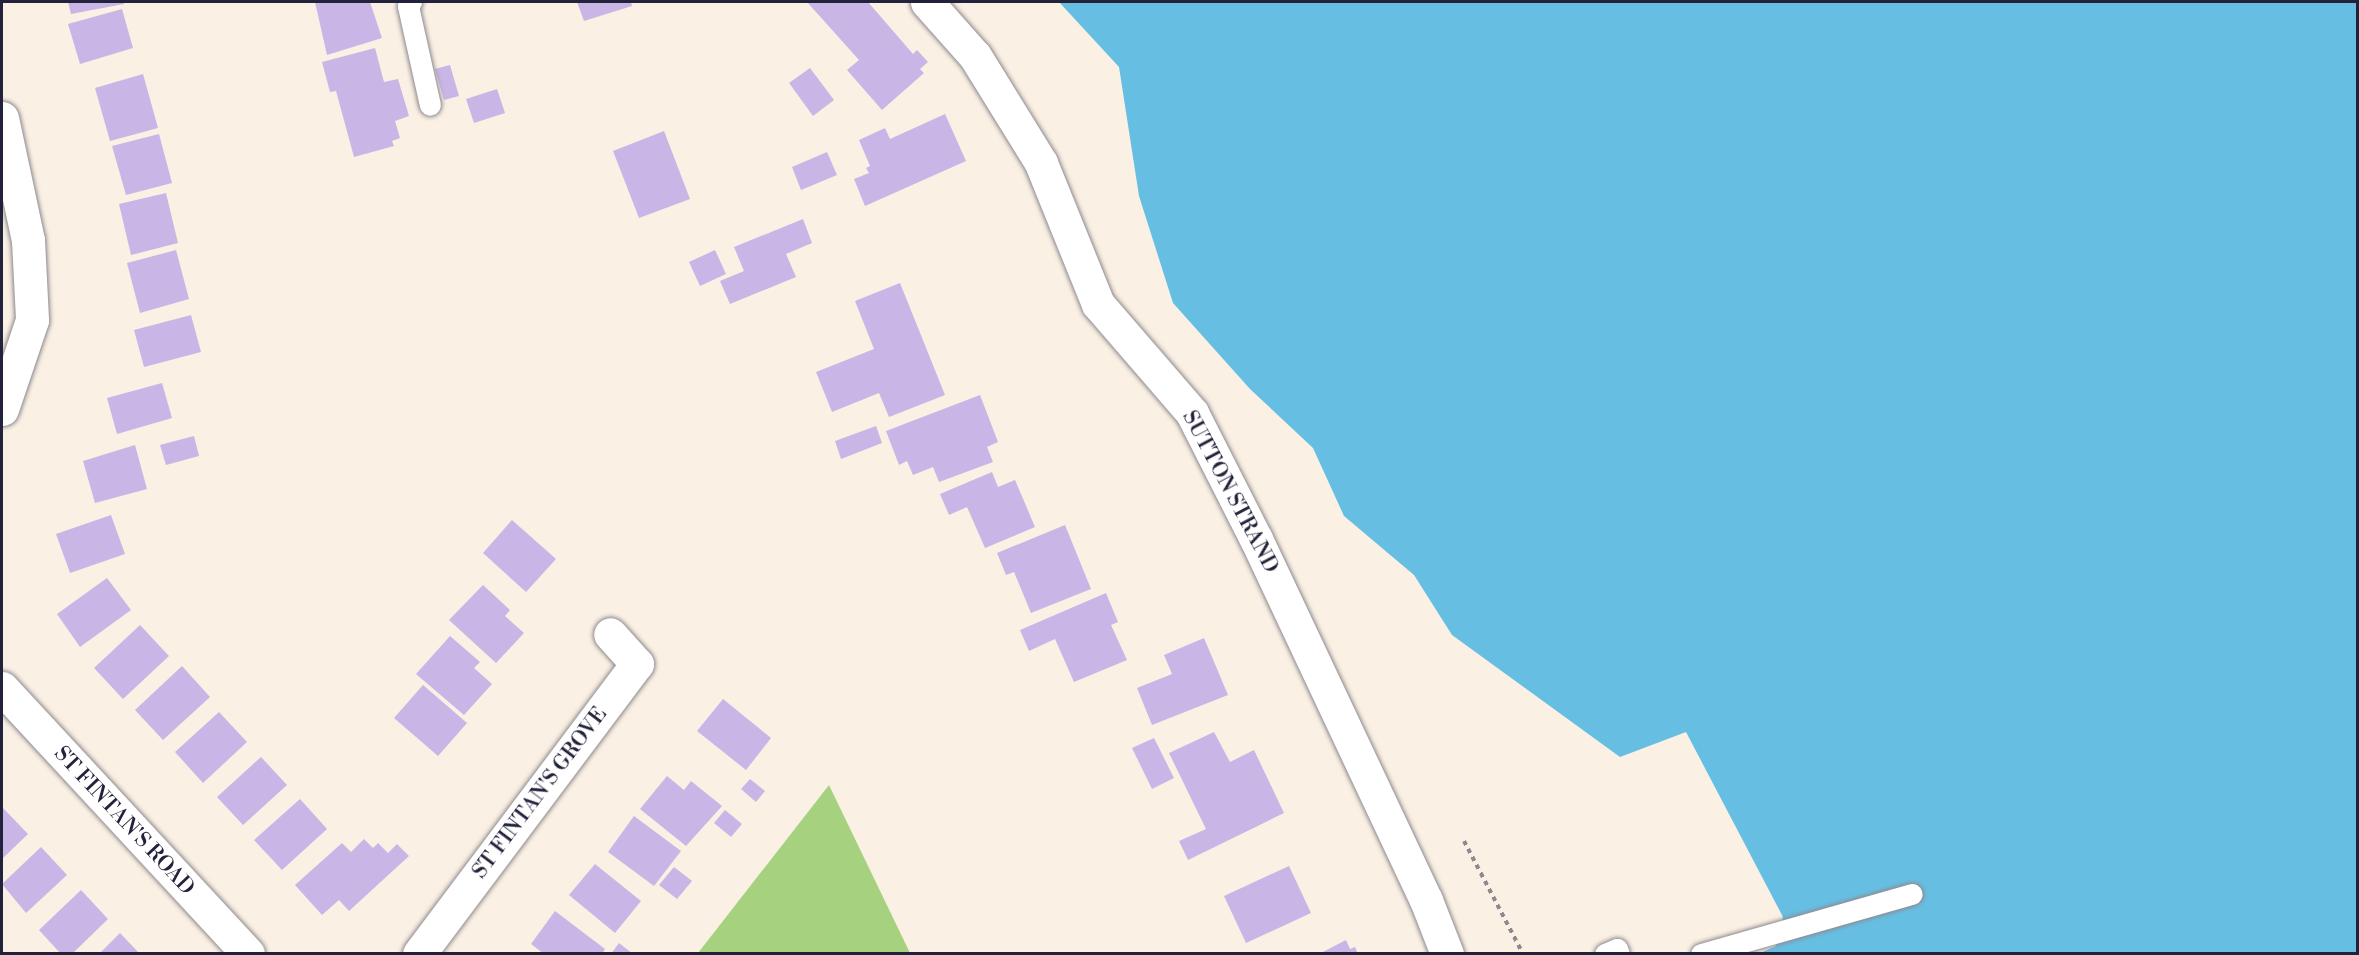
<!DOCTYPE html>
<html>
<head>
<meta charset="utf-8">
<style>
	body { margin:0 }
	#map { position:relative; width:2359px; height:955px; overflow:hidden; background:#faf0e3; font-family:"Libre Bodoni",serif }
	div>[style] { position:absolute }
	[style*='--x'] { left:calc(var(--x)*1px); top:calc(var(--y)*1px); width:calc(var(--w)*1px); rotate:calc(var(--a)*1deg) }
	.green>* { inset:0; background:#a6d27f }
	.water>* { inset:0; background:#66bfe3 }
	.building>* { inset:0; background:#cab5e7 }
	.path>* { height:4px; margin-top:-2px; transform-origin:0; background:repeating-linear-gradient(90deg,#8e898f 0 4.5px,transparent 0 9px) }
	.roads { filter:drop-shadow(0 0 2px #8e898f) drop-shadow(0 0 2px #8e898f) }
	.service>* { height:21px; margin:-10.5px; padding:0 10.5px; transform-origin:10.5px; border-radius:10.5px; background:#fff }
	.minor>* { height:33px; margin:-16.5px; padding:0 16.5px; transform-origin:16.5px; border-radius:16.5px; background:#fff }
	.tertiary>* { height:33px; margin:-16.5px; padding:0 16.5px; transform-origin:16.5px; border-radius:16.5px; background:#fff }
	span { translate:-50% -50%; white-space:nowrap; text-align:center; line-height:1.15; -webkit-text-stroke:6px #fff; paint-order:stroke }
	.street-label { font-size:21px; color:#22223b }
	.frame { position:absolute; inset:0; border:3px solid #22223b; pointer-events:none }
</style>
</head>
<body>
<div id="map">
	<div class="green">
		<i style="clip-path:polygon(829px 785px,910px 953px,698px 953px)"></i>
	</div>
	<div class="water">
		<i style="clip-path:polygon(1059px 2px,2357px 2px,2357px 953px,1760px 953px,1776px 946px,1783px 917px,1686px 732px,1620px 757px,1452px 635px,1414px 575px,1344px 516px,1313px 448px,1250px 389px,1173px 303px,1139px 196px,1119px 67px)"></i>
	</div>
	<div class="building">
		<i style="clip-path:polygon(68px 2px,124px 2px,124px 4px,71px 14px)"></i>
		<i style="clip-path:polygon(315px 2px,370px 2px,382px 38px,327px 55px)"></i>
		<i style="clip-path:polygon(577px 2px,631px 2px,632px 6px,584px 21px)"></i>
		<i style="clip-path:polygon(807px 2px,868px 2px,913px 54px,917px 50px,928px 62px,920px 69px,924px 73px,882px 110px,847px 70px,859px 60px)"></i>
		<i style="clip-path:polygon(122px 9px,133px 48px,80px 64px,68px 24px)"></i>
		<i style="clip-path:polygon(375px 48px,384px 82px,398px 79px,409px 116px,395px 121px,400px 138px,392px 141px,394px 146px,354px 157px,336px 91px,330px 92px,322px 62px)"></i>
		<i style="clip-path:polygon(450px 65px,459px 96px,444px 100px,435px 69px)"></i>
		<i style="clip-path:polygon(810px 68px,834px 100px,813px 116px,789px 83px)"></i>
		<i style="clip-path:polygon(143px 74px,158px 128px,110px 141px,95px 88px)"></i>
		<i style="clip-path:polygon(497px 89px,505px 113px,474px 123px,466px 99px)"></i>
		<i style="clip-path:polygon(945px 114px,966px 161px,865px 206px,854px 179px,869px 173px,866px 168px,870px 166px,859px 140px,885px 128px,890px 139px)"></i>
		<i style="clip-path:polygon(664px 131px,690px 199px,639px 218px,613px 151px)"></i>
		<i style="clip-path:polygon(159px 134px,172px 183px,126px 195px,112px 146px)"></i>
		<i style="clip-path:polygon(827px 152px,837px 175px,801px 190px,792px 167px)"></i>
		<i style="clip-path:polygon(166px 193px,178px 243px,131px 255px,119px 204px)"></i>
		<i style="clip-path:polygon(803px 219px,812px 243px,786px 254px,796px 277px,730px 304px,720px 281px,744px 271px,734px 247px)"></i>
		<i style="clip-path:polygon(176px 250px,189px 299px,140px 313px,127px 263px)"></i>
		<i style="clip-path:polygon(715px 250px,726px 274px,700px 286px,689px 262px)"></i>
		<i style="clip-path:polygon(900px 283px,945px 395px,889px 417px,879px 393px,832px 412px,816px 372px,874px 349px,855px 301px)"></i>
		<i style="clip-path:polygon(191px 315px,201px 352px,144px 367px,134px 330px)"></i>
		<i style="clip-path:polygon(162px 383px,172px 418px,117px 434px,107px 398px)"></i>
		<i style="clip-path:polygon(980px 395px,998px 442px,987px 447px,993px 462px,939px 482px,933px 467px,913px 475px,907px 461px,899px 465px,886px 431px)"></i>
		<i style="clip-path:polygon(876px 426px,882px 443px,841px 459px,835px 441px)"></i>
		<i style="clip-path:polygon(194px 436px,199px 456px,166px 465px,160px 445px)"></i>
		<i style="clip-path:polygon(135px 445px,147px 489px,95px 503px,83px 461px)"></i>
		<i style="clip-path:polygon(992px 472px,998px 487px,1015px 480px,1035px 527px,985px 548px,967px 507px,949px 515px,940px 494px)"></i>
		<i style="clip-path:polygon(111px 515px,125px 554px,70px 573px,56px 534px)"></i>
		<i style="clip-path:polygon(512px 520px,556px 559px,526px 592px,483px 553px)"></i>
		<i style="clip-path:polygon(1065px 525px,1091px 589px,1031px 613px,1014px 572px,1006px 575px,997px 553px)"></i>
		<i style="clip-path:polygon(107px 578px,131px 610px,80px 647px,57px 614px)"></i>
		<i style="clip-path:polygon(483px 585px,510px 610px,505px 616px,524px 633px,496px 663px,449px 620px)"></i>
		<i style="clip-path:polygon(1106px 593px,1118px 622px,1111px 625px,1127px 660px,1074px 682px,1055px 639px,1029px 651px,1020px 630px)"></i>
		<i style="clip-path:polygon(140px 625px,169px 656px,123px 699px,94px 668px)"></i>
		<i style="clip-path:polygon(450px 636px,480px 662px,474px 668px,492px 684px,464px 715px,416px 674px)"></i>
		<i style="clip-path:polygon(1204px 638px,1228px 695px,1152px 725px,1137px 688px,1172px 674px,1164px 655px)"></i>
		<i style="clip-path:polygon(182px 666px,210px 697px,163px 740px,135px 710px)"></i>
		<i style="clip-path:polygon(423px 685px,467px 723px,438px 756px,394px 718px)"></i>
		<i style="clip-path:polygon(723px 699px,771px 738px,746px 770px,697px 731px)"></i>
		<i style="clip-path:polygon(219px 712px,247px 742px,203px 783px,175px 752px)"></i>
		<i style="clip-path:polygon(1214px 732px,1230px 762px,1254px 750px,1284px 813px,1188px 860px,1179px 841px,1206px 829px,1169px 753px)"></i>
		<i style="clip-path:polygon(1154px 738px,1174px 778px,1152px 789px,1132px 748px)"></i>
		<i style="clip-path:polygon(261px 757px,287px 785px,243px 825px,217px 797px)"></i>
		<i style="clip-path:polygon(667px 776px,684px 790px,691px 781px,722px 806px,686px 846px,640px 809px)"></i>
		<i style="clip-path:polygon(750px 779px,765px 791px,756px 802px,741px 789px)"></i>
		<i style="clip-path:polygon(300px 799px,327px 829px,282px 870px,254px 840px)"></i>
		<i style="clip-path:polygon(2px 807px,28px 834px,2px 859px)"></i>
		<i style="clip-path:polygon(725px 810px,742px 824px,731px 837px,714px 823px)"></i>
		<i style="clip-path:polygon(634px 816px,681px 851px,654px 886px,608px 852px)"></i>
		<i style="clip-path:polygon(364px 839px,373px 848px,378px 843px,388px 853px,397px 844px,409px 856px,349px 911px,339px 900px,322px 915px,295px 885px,342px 843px,351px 852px)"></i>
		<i style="clip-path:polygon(41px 847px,67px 875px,26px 913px,2px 884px)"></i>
		<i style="clip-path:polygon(595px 864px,641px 901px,615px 933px,569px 895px)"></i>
		<i style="clip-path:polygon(1289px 866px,1311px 913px,1246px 943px,1224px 896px)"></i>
		<i style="clip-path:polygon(674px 867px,692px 881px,677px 899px,659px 885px)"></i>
		<i style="clip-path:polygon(81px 890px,108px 919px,72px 954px,61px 954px,39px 930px)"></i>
		<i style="clip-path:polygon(555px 911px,605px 949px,602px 954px,544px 954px,531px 944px)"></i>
		<i style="clip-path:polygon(120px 933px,140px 954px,99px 954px)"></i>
		<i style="clip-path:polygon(1346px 940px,1350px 949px,1355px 947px,1358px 954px,1319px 954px)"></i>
		<i style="clip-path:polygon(619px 943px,633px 954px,611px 954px)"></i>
	</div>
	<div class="path">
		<i style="--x:1464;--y:841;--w:127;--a:62.4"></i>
	</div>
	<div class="roads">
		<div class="service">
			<i style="--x:411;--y:2;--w:5;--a:127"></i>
			<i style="--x:408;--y:6;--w:101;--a:77.5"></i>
			<i style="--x:1605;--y:954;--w:13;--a:-23"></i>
			<i style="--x:1617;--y:949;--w:5;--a:68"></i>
			<i style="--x:1701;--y:954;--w:219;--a:-15.9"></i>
		</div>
		<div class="minor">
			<i style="--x:927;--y:2;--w:72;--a:48.4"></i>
			<i style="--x:975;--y:56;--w:126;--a:58.3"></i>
			<i style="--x:1041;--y:163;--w:152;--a:68"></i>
			<i style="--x:1098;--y:304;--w:144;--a:49.2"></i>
			<i style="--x:1192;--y:413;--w:141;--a:63.1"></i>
			<i style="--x:1256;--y:539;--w:399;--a:64.8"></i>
			<i style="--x:1426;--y:900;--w:58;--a:68.7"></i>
			<i style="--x:2;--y:118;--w:125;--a:78"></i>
			<i style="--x:28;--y:240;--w:80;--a:87.1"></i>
			<i style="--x:32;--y:320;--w:94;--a:108.6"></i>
			<i style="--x:419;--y:954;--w:363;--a:-53.1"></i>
			<i style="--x:637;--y:664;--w:40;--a:-132"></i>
		</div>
		<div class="tertiary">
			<i style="--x:2;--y:688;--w:362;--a:47.2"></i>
		</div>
	</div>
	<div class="street-label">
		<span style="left:1230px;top:492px;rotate:62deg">SUTTON STRAND</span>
		<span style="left:540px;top:793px;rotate:-53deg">ST FINTAN'S GROVE</span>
		<span style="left:124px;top:821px;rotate:47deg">ST FINTAN'S ROAD</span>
	</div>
	<div class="frame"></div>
</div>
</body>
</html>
